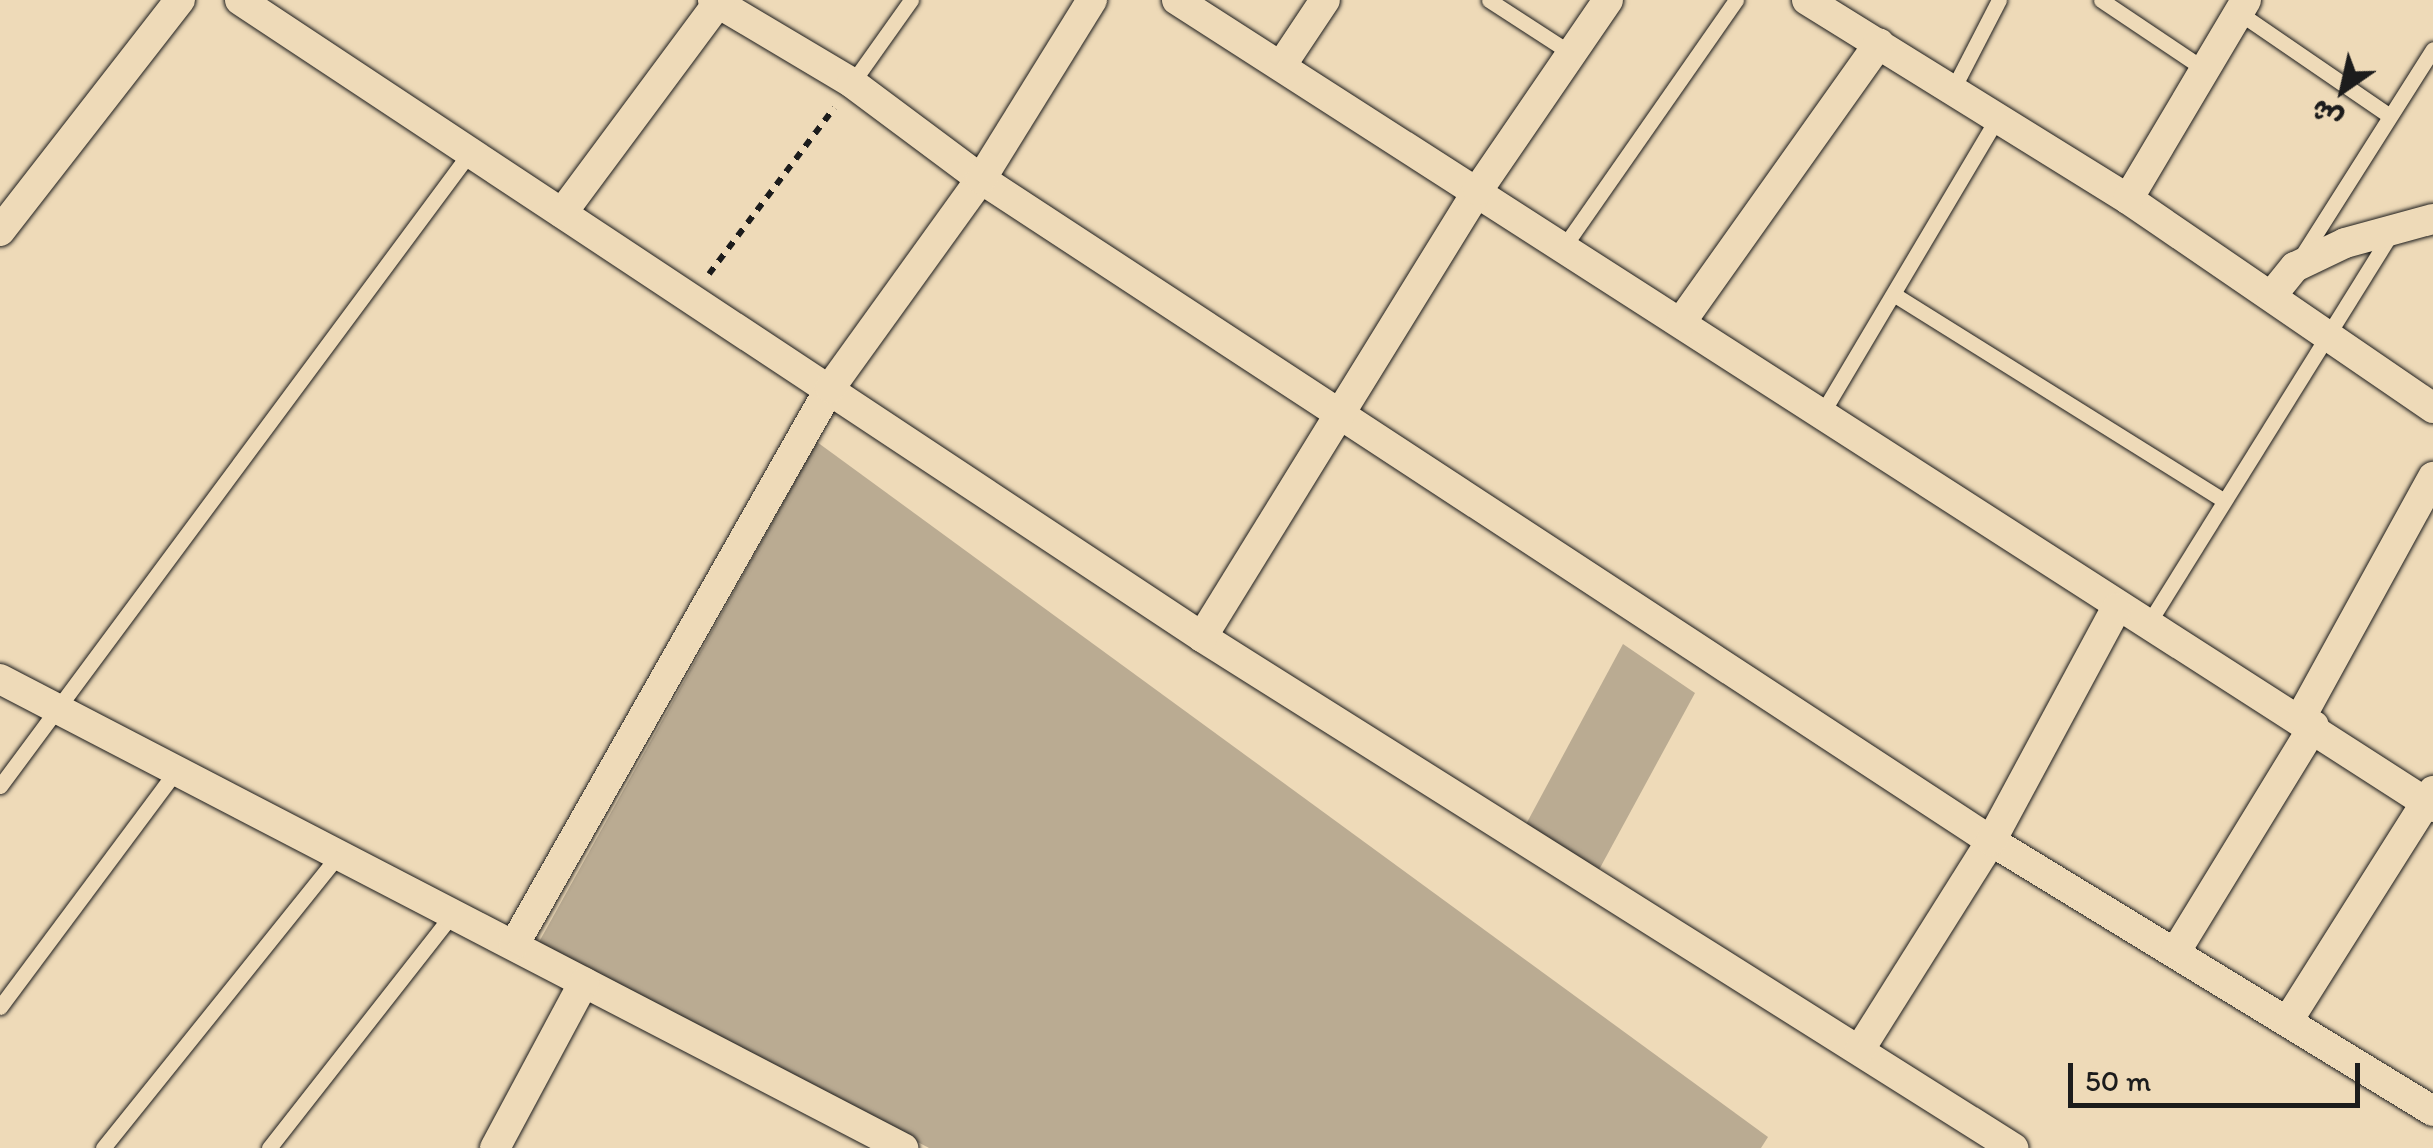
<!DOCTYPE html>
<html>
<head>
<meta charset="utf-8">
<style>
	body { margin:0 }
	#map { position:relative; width:2433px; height:1148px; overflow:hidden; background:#eedab8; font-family:Itim,"Playpen Sans Arabic",sans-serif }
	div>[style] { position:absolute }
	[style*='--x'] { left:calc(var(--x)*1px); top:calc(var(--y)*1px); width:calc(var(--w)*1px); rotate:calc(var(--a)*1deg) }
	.building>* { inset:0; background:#baab92 }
	.path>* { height:6px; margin-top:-3px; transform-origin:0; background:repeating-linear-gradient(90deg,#1c1c1c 0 8px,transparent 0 16px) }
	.roads { filter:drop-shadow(0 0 2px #1c1c1c) drop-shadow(0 0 2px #1c1c1c) }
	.lane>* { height:15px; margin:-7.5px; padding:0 7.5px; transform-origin:7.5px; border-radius:7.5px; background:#eedab8 }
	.street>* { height:30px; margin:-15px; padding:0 15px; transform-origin:15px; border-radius:15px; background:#eedab8 }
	span { translate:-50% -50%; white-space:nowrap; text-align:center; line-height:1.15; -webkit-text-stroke:8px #eedab8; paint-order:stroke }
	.north { position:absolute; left:2293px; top:40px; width:100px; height:100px; -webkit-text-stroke:8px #eedab8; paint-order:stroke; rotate:214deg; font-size:28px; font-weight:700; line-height:40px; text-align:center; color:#1c1c1c }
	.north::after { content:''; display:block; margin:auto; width:35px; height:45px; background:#1c1c1c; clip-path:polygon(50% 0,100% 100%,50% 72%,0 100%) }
	.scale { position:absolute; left:2068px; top:1063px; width:292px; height:45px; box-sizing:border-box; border:5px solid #1c1c1c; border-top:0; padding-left:12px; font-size:30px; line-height:35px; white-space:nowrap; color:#1c1c1c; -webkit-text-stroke:8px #eedab8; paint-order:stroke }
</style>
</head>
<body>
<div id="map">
	<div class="building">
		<i style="clip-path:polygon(817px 442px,1768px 1137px,1761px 1148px,929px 1148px,539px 942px)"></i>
		<i style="clip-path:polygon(1623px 644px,1695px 693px,1594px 879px,1524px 828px)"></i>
	</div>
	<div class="path">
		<i style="--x:709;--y:274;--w:208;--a:-53"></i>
	</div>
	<div class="roads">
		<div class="lane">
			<i style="--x:1489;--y:0;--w:99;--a:33"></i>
			<i style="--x:2101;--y:0;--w:120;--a:33.8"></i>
			<i style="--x:2238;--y:12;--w:184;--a:34.4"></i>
			<i style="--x:852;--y:83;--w:102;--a:-54.6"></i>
			<i style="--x:1954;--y:87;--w:98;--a:-62.7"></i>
			<i style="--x:1565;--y:245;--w:299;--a:-55.1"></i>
			<i style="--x:2301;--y:257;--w:246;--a:-57.6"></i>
			<i style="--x:1895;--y:295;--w:385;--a:32"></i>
			<i style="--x:1821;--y:415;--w:347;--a:-59.3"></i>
			<i style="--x:2148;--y:624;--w:460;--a:-58.1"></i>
			<i style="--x:0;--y:786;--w:791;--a:-53.43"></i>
			<i style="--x:0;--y:1007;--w:294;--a:-53.3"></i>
			<i style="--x:103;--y:1148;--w:378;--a:-51.2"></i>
			<i style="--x:269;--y:1148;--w:300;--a:-51.9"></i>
		</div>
		<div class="street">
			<i style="--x:240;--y:0;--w:1154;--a:33.51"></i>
			<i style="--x:1202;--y:637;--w:959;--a:32.21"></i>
			<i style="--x:713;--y:0;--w:162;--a:30.8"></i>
			<i style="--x:852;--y:83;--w:161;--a:36.7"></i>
			<i style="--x:981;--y:179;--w:1208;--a:33.24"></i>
			<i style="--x:1991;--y:841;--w:518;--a:31.42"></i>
			<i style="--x:1177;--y:0;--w:1493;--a:32.72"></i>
			<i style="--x:1807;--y:0;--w:378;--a:31.8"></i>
			<i style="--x:2128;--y:199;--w:370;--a:34.4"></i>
			<i style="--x:1281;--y:66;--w:79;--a:-56.3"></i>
			<i style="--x:2128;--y:199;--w:231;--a:-59.3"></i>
			<i style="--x:562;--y:213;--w:265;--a:-53.4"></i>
			<i style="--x:0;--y:231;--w:293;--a:-52.1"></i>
			<i style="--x:2272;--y:295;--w:36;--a:-51"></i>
			<i style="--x:2295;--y:267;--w:55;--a:-25.6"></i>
			<i style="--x:2345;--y:243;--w:91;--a:-15.3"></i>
			<i style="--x:1681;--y:322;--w:342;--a:-54.6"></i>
			<i style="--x:1202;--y:637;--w:525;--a:-58.31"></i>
			<i style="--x:1478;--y:190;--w:230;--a:-55.6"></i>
			<i style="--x:0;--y:679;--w:1018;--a:27.45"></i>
			<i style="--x:2301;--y:717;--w:274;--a:-61.2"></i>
			<i style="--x:514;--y:945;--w:640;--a:-60.43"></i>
			<i style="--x:830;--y:388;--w:258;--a:-54.2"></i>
			<i style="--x:981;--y:179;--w:211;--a:-58.2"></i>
			<i style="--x:2176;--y:951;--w:264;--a:-58.5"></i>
			<i style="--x:2289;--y:1019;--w:270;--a:-57.7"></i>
			<i style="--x:1860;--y:1049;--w:246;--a:-57.8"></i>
			<i style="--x:1991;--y:841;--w:264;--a:-61.7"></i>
			<i style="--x:495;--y:1148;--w:188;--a:-61.8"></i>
		</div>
	</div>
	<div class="north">ش</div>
	<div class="scale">50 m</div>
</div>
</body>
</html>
